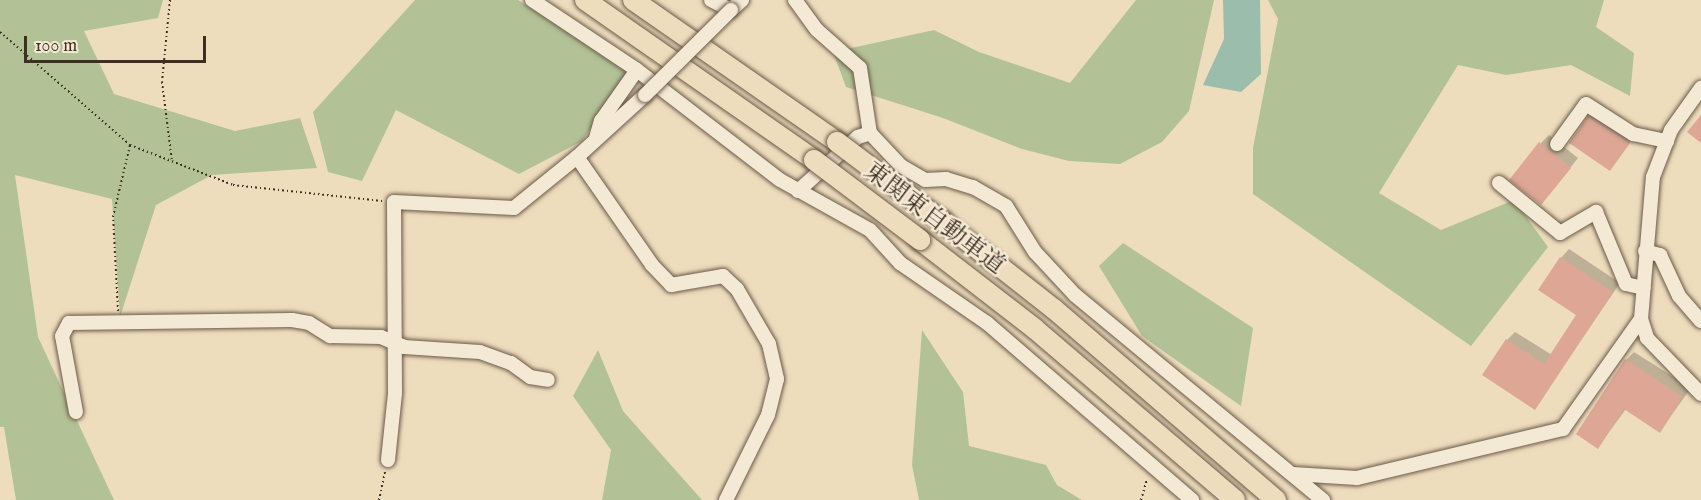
<!DOCTYPE html>
<html>
<head>
<meta charset="utf-8">
<style>
	body { margin:0 }
	#map { position:relative; width:1701px; height:500px; overflow:hidden; background:#eeddbd; font-family:"IM FELL English","Noto Serif JP",serif }
	div>[style] { position:absolute }
	[style*='--x'] { left:calc(var(--x)*1px); top:calc(var(--y)*1px); width:calc(var(--w)*1px); rotate:calc(var(--a)*1deg) }
	.green>* { inset:0; background:#b2c296 }
	.water>* { inset:0; background:#9abdac }
	.shadow>* { inset:0; background:#0003 }
	.building>* { inset:0; background:#dda695 }
	.path>* { height:2px; margin-top:-1px; transform-origin:0; background:repeating-linear-gradient(90deg,#3e2f22 0 1.5px,transparent 0 4.5px) }
	.roads { filter:drop-shadow(0 0 2px #6a5a49) drop-shadow(0 0 2px #6a5a49) }
	.minor>* { height:14px; margin:-7px; padding:0 7px; transform-origin:7px; border-radius:7px; background:#f4e9d4 }
	.highway>* { height:20px; margin:-10px; padding:0 10px; transform-origin:10px; border-radius:10px; background:#eeddbd }
	.bridges { filter:drop-shadow(0 0 2px #6a5a49) drop-shadow(0 0 2px #6a5a49) }
	.minor-bridge>* { height:14px; margin:-7px; padding:0 7px; transform-origin:7px; border-radius:7px; background:#f4e9d4 }
	.highway-bridge>* { height:20px; margin:-10px; padding:0 10px; transform-origin:10px; border-radius:10px; background:#eeddbd }
	span { translate:-50% -50%; white-space:nowrap; text-align:center; line-height:1.15; -webkit-text-stroke:5px #f4e9d4; paint-order:stroke }
	.street-label { font-size:24px; color:#3e2f22 }
	.scale { position:absolute; left:24px; top:36px; width:182px; height:27px; box-sizing:border-box; border:3px solid #3e2f22; border-top:0; padding-left:8px; font-size:18px; line-height:21px; white-space:nowrap; color:#3e2f22; -webkit-text-stroke:4px #f4e9d4; paint-order:stroke }
</style>
</head>
<body>
<div id="map">
	<div class="green">
		<i style="clip-path:polygon(0 0,163px 0,158px 18px,84px 31px,114px 94px,235px 131px,300px 118px,317px 168px,212px 175px,156px 205px,120px 317px,112px 199px,15px 175px,38px 337px,114px 500px,16px 500px,4px 427px,0 427px)"></i>
		<i style="clip-path:polygon(415px 0,518px 0,629px 72px,582px 141px,519px 174px,396px 110px,362px 181px,328px 172px,313px 112px)"></i>
		<i style="clip-path:polygon(1136px 0,1214px 0,1189px 111px,1162px 142px,1120px 164px,1069px 161px,1022px 149px,943px 118px,846px 87px,833px 52px,934px 30px,979px 52px,1070px 83px)"></i>
		<i style="clip-path:polygon(1268px 0,1604px 0,1596px 27px,1634px 53px,1630px 96px,1571px 65px,1506px 75px,1458px 65px,1379px 193px,1441px 230px,1514px 200px,1548px 247px,1471px 346px,1253px 194px,1253px 148px,1278px 19px)"></i>
		<i style="clip-path:polygon(1123px 243px,1253px 328px,1241px 406px,1142px 336px,1099px 266px)"></i>
		<i style="clip-path:polygon(922px 330px,963px 392px,969px 446px,1046px 465px,1057px 485px,1082px 500px,919px 500px,912px 465px)"></i>
		<i style="clip-path:polygon(598px 350px,623px 411px,702px 500px,602px 500px,611px 450px,573px 396px)"></i>
	</div>
	<div class="water">
		<i style="clip-path:polygon(1223px 0,1260px 0,1261px 74px,1241px 92px,1203px 85px,1224px 39px)"></i>
	</div>
	<div class="shadow">
		<i style="clip-path:polygon(1595px 112px,1634px 137px,1615px 163px,1589px 117px)"></i>
		<i style="clip-path:polygon(1549px 135px,1578px 158px,1549px 195px,1541px 143px)"></i>
		<i style="clip-path:polygon(1569px 249px,1620px 283px,1535px 408px,1507px 340px,1515px 332px,1552px 355px,1578px 315px,1561px 258px)"></i>
		<i style="clip-path:polygon(1634px 352px,1691px 388px,1660px 431px,1626px 409px,1598px 447px,1626px 360px)"></i>
	</div>
	<div class="building">
		<i style="clip-path:polygon(1701px 115px,1701px 143px,1687px 132px)"></i>
		<i style="clip-path:polygon(1588px 116px,1630px 143px,1610px 171px,1569px 143px)"></i>
		<i style="clip-path:polygon(1539px 142px,1571px 168px,1541px 205px,1509px 180px)"></i>
		<i style="clip-path:polygon(1560px 257px,1613px 292px,1535px 410px,1482px 375px,1506px 339px,1544px 364px,1576px 315px,1538px 290px)"></i>
		<i style="clip-path:polygon(1625px 359px,1683px 397px,1660px 433px,1624px 409px,1598px 449px,1576px 434px)"></i>
	</div>
	<div class="path">
		<i style="--x:170;--y:0;--w:82;--a:95.6"></i>
		<i style="--x:162;--y:82;--w:80;--a:82.8"></i>
		<i style="--x:0;--y:32;--w:172;--a:41"></i>
		<i style="--x:130;--y:145;--w:110;--a:21.2"></i>
		<i style="--x:233;--y:185;--w:150;--a:6.1"></i>
		<i style="--x:118;--y:311;--w:94;--a:-93"></i>
		<i style="--x:113;--y:217;--w:74;--a:-76.7"></i>
		<i style="--x:379;--y:500;--w:29;--a:-78"></i>
		<i style="--x:1141;--y:500;--w:22;--a:-74"></i>
	</div>
	<div class="roads">
		<div class="minor">
			<i style="--x:532;--y:0;--w:126;--a:33.7"></i>
			<i style="--x:637;--y:70;--w:180;--a:37.6"></i>
			<i style="--x:780;--y:180;--w:103;--a:29.1"></i>
			<i style="--x:870;--y:230;--w:45;--a:47.7"></i>
			<i style="--x:900;--y:263;--w:106;--a:34.6"></i>
			<i style="--x:987;--y:323;--w:271;--a:40.8"></i>
			<i style="--x:711;--y:0;--w:22;--a:27"></i>
			<i style="--x:731;--y:10;--w:15;--a:-42"></i>
			<i style="--x:795;--y:0;--w:37;--a:54"></i>
			<i style="--x:817;--y:30;--w:57;--a:41.5"></i>
			<i style="--x:860;--y:68;--w:66;--a:81.3"></i>
			<i style="--x:870;--y:133;--w:45;--a:46.8"></i>
			<i style="--x:901;--y:166;--w:28;--a:30"></i>
			<i style="--x:925;--y:180;--w:21;--a:-3"></i>
			<i style="--x:946;--y:179;--w:28;--a:17"></i>
			<i style="--x:973;--y:187;--w:38;--a:30"></i>
			<i style="--x:1006;--y:206;--w:54;--a:57.8"></i>
			<i style="--x:1035;--y:252;--w:59;--a:47.1"></i>
			<i style="--x:1075;--y:295;--w:322;--a:39.6"></i>
			<i style="--x:645;--y:95;--w:92;--a:137.6"></i>
			<i style="--x:577;--y:157;--w:131;--a:55.2"></i>
			<i style="--x:652;--y:265;--w:28;--a:46"></i>
			<i style="--x:671;--y:285;--w:53;--a:-9.8"></i>
			<i style="--x:723;--y:276;--w:19;--a:43"></i>
			<i style="--x:737;--y:289;--w:64;--a:59.8"></i>
			<i style="--x:769;--y:344;--w:36;--a:77"></i>
			<i style="--x:777;--y:379;--w:37;--a:104"></i>
			<i style="--x:768;--y:415;--w:95;--a:116.3"></i>
			<i style="--x:596;--y:138;--w:18;--a:-74"></i>
			<i style="--x:601;--y:121;--w:62;--a:-54.8"></i>
			<i style="--x:1557;--y:144;--w:49;--a:-54.1"></i>
			<i style="--x:1586;--y:104;--w:56;--a:32.6"></i>
			<i style="--x:1633;--y:134;--w:35;--a:12"></i>
			<i style="--x:1499;--y:183;--w:79;--a:39.3"></i>
			<i style="--x:1560;--y:233;--w:42;--a:-30.3"></i>
			<i style="--x:1596;--y:212;--w:78;--a:67.4"></i>
			<i style="--x:1626;--y:284;--w:18;--a:13"></i>
			<i style="--x:798;--y:191;--w:81;--a:-42"></i>
			<i style="--x:858;--y:137;--w:13;--a:-18"></i>
			<i style="--x:1645;--y:251;--w:16;--a:15"></i>
			<i style="--x:1660;--y:255;--w:45;--a:65.1"></i>
			<i style="--x:1679;--y:296;--w:33;--a:49"></i>
			<i style="--x:1641;--y:319;--w:20;--a:72"></i>
			<i style="--x:1647;--y:338;--w:78;--a:46"></i>
			<i style="--x:76;--y:412;--w:77;--a:-100.4"></i>
			<i style="--x:62;--y:336;--w:15;--a:-62"></i>
			<i style="--x:69;--y:323;--w:223;--a:-0.8"></i>
			<i style="--x:292;--y:320;--w:17;--a:10"></i>
			<i style="--x:309;--y:323;--w:25;--a:32"></i>
			<i style="--x:330;--y:336;--w:51;--a:1.1"></i>
			<i style="--x:381;--y:337;--w:25;--a:23"></i>
			<i style="--x:404;--y:347;--w:76;--a:3.8"></i>
			<i style="--x:480;--y:352;--w:33;--a:20"></i>
			<i style="--x:511;--y:363;--w:24;--a:36"></i>
			<i style="--x:530;--y:377;--w:18;--a:9"></i>
			<i style="--x:388;--y:460;--w:67;--a:-84"></i>
			<i style="--x:395;--y:393;--w:191;--a:-90.3"></i>
			<i style="--x:394;--y:202;--w:120;--a:2.9"></i>
			<i style="--x:514;--y:208;--w:81;--a:-39"></i>
			<i style="--x:1293;--y:474;--w:64;--a:3.6"></i>
			<i style="--x:1357;--y:478;--w:212;--a:-13.4"></i>
			<i style="--x:1563;--y:429;--w:135;--a:-54.7"></i>
			<i style="--x:1641;--y:319;--w:143;--a:-85.2"></i>
			<i style="--x:1653;--y:177;--w:50;--a:-69"></i>
			<i style="--x:1671;--y:130;--w:52;--a:-54.5"></i>
		</div>
		<div class="highway">
			<i style="--x:585;--y:0;--w:279;--a:34.9"></i>
			<i style="--x:633;--y:0;--w:249;--a:34.8"></i>
			<i style="--x:942;--y:221;--w:142;--a:38.2"></i>
			<i style="--x:1054;--y:309;--w:293;--a:40.7"></i>
			<i style="--x:920;--y:240;--w:145;--a:37.7"></i>
			<i style="--x:1035;--y:329;--w:263;--a:40.5"></i>
		</div>
	</div>
	<div class="bridges">
		<div class="minor-bridge">
			<i style="--x:645;--y:95;--w:121;--a:-44.7"></i>
		</div>
		<div class="highway-bridge">
			<i style="--x:837;--y:142;--w:131;--a:37"></i>
			<i style="--x:814;--y:160;--w:133;--a:37"></i>
		</div>
	</div>
	<div class="street-label">
		<span style="left:934px;top:219px;rotate:37deg">東関東自動車道</span>
	</div>
	<div class="scale">100 m</div>
</div>
</body>
</html>
